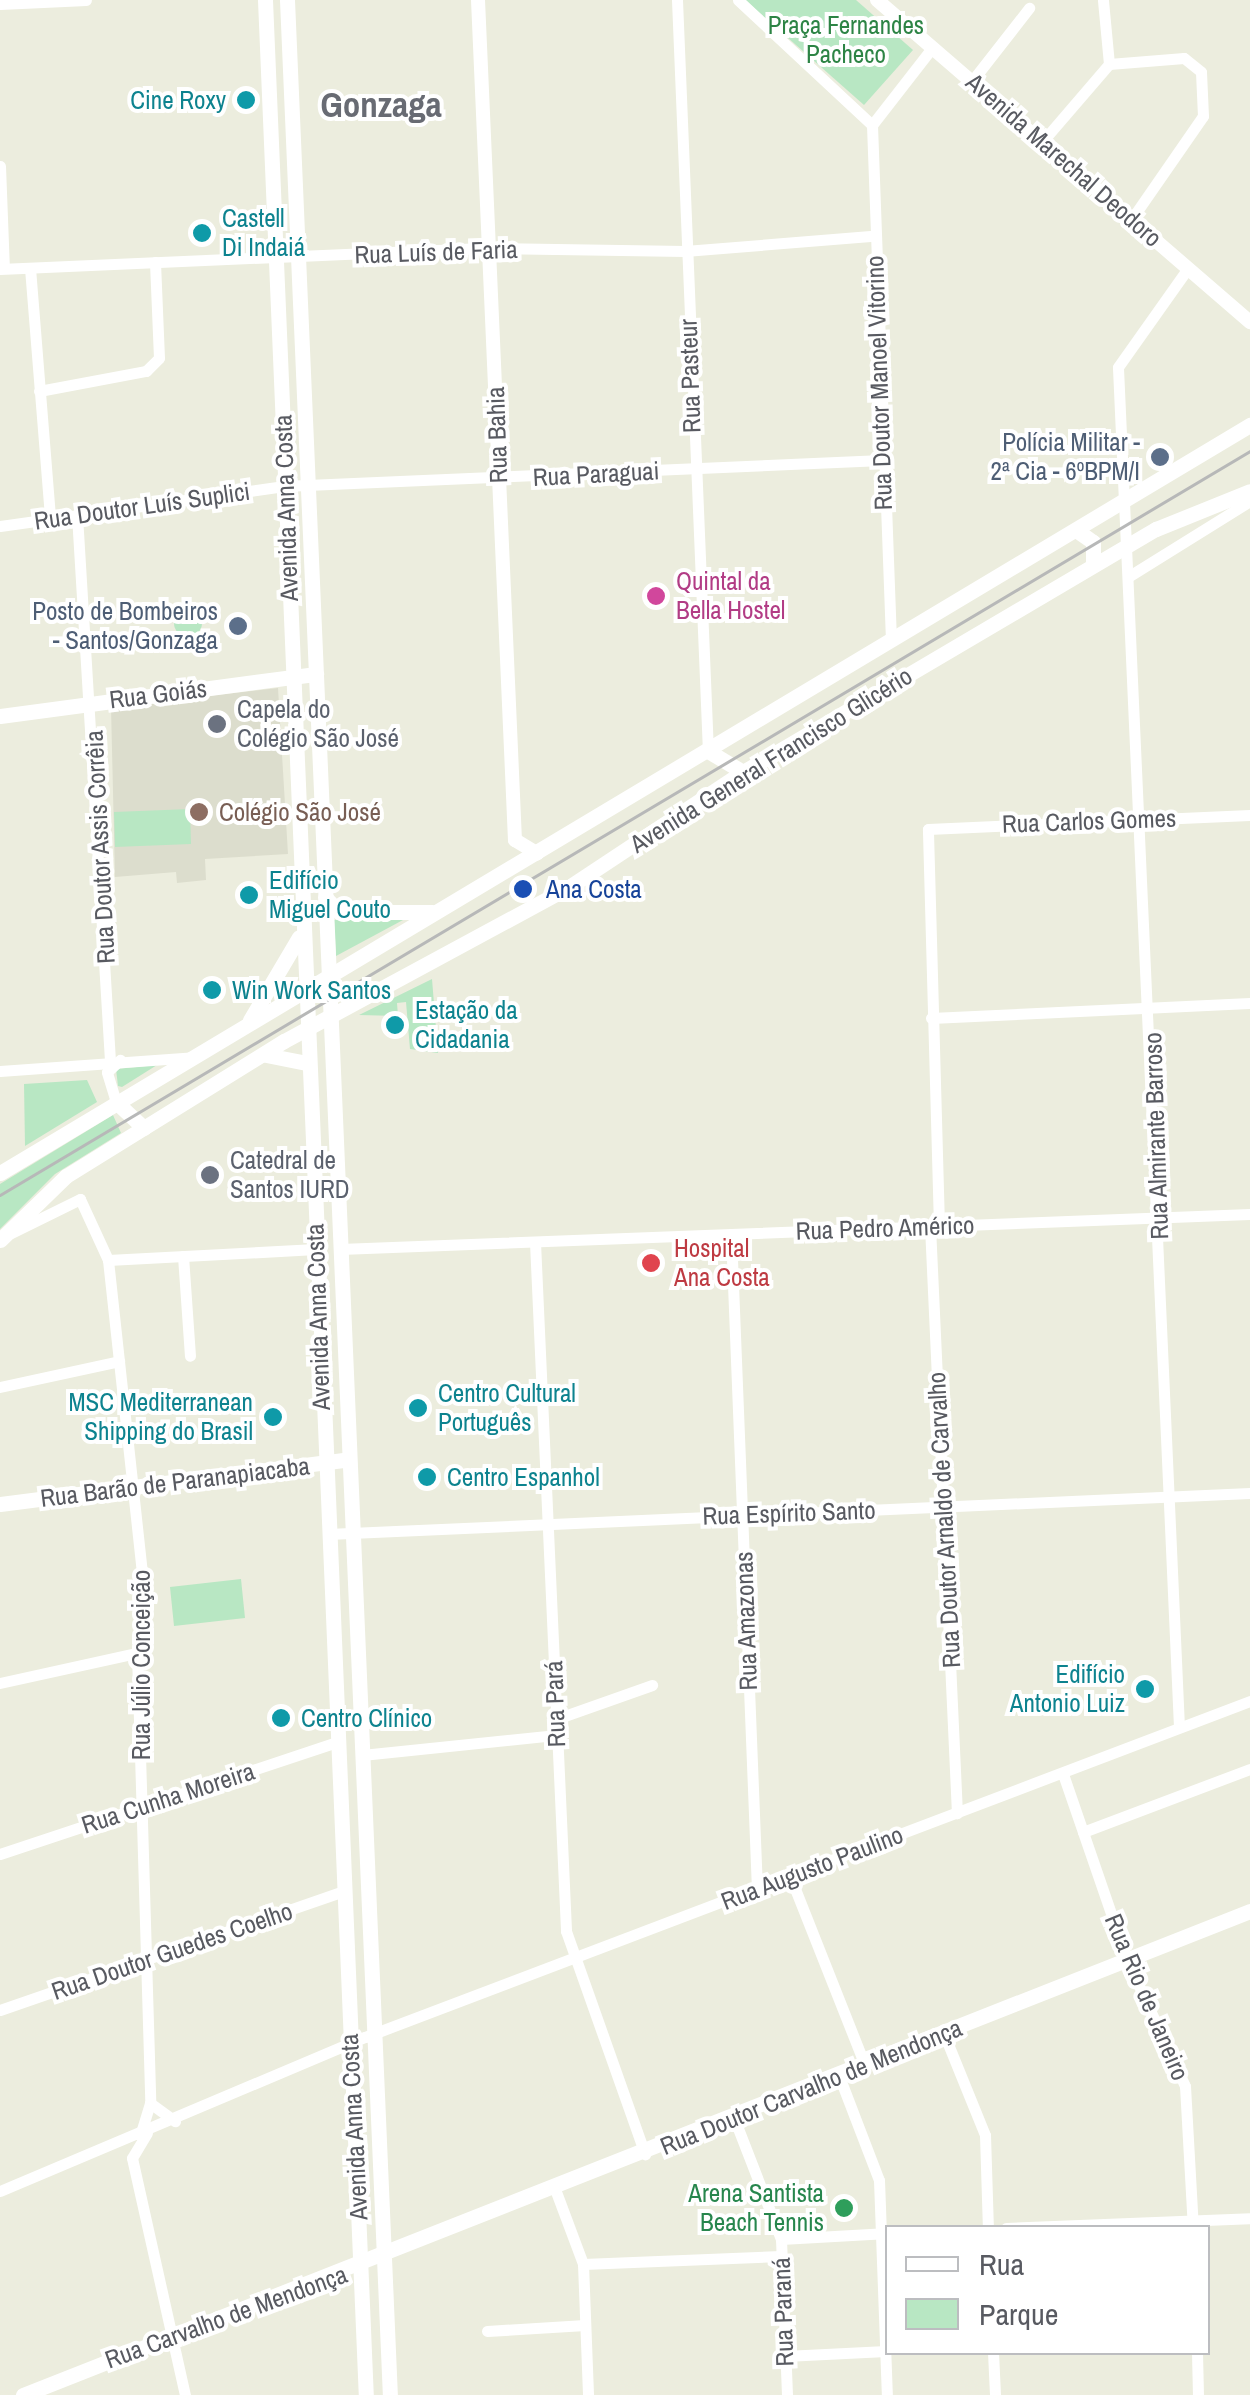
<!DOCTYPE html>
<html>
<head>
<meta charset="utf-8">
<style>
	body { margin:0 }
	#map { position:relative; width:1250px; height:2395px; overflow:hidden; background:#ecedde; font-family:"Archivo Narrow",sans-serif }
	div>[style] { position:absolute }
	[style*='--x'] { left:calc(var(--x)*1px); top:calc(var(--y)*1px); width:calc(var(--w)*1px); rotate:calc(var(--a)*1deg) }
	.education>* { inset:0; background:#dcddcd }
	.green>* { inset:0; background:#b8e7c3 }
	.round { border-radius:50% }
	.minor>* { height:11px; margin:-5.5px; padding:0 5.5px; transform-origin:5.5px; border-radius:5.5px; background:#fff }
	.tertiary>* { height:14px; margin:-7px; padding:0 7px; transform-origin:7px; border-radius:7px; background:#fff }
	.secondary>* { height:15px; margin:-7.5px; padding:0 7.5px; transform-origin:7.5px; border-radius:7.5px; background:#fff }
	.tram>* { height:2.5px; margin:-1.25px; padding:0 1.25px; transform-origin:1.25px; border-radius:1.25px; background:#b7b8b8 }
	.dots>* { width:28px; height:28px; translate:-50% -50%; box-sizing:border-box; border:5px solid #fff; border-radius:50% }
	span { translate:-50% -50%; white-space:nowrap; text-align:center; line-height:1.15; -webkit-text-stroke:8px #fff; paint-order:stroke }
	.park-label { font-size:25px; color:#2d8445 }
	.culture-label { font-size:25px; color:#0d838f }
	.right { translate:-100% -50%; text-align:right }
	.left { translate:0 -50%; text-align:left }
	.street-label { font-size:25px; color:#585a61 }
	.service-label { font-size:25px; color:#4e5e75 }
	.hotel-label { font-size:25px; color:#b23c85 }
	.worship-label { font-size:25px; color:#5b616d }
	.education-label { font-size:25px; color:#785e54 }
	.transit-label { font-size:25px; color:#164399 }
	.health-label { font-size:25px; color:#be3a42 }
	.leisure-label { font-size:25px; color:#27864d }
	.district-label { font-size:35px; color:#686b73; font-weight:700 }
	.legend { position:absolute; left:885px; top:2225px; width:325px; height:130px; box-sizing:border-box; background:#fff; border:2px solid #bcbdc0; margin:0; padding:12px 18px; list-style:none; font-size:30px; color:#585a61 }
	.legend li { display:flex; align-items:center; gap:20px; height:50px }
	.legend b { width:50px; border:2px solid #bcbdc0 }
</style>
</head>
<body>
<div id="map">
	<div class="education">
		<i style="clip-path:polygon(278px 688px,288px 854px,205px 859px,206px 880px,177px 883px,176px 872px,115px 877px,111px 707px)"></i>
	</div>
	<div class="green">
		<i style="clip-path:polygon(745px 0,856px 0,913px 50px,864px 105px)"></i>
		<i class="round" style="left:174px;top:609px;width:28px;height:28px"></i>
		<i style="clip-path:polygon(190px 809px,191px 844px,115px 847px,114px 812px)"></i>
		<i style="clip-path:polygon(401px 914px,403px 920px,336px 956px,334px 920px)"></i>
		<i style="clip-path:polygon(432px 979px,438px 1053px,410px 1049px,406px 1002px,397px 1003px,398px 1016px,359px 1015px)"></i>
		<i style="clip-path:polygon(157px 1065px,122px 1087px,118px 1086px,116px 1069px)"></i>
		<i style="clip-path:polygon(87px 1080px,97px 1102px,25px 1146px,24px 1084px)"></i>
		<i style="clip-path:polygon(113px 1115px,121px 1133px,55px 1174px,0 1229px,0 1184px)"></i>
		<i style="clip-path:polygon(241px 1579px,245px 1618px,174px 1626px,170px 1587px)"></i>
	</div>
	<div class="minor">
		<i style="--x:677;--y:0;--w:752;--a:87.64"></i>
		<i style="--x:738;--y:0;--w:183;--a:43"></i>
		<i style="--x:872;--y:125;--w:98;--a:-52.1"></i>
		<i style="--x:0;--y:4;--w:86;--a:-2.7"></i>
		<i style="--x:1109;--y:64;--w:75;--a:-4.6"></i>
		<i style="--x:1184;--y:58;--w:22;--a:39"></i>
		<i style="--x:1201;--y:72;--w:44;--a:87.4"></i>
		<i style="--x:1203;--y:116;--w:123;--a:124.7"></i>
		<i style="--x:972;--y:81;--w:93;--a:-52"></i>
		<i style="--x:872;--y:125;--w:516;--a:87.89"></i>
		<i style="--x:1042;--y:142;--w:103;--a:-49.3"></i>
		<i style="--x:1109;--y:64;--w:64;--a:-95.4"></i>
		<i style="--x:0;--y:166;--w:102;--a:87.8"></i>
		<i style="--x:30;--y:268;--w:252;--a:85.4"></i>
		<i style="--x:0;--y:269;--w:489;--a:-2.5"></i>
		<i style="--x:489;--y:248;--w:196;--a:0.9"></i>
		<i style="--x:685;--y:251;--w:189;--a:-4.6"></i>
		<i style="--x:39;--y:391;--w:109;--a:-10.6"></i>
		<i style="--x:146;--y:371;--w:18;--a:-45"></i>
		<i style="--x:159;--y:358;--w:96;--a:-92.4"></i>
		<i style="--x:77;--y:515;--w:547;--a:86.54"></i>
		<i style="--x:0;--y:526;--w:287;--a:-8"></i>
		<i style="--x:284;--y:486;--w:599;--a:-2.49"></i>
		<i style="--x:1131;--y:575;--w:140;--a:-31.9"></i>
		<i style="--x:931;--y:1018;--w:319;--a:-2.7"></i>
		<i style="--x:0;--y:1071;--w:194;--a:-4.1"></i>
		<i style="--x:116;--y:1102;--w:31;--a:-107"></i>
		<i style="--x:107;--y:1072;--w:18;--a:-43"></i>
		<i style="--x:930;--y:1226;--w:588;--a:87.37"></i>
		<i style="--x:939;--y:1226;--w:397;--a:-91.6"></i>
		<i style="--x:928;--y:829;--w:322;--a:-2.5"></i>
		<i style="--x:11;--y:1233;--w:77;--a:-26.2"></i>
		<i style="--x:80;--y:1199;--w:67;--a:65.3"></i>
		<i style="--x:108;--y:1260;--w:336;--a:83.8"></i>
		<i style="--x:144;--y:1594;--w:59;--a:96.8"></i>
		<i style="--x:137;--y:1653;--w:450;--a:88.3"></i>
		<i style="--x:150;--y:2103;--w:34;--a:107"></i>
		<i style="--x:731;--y:1234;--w:656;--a:87.73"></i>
		<i style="--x:535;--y:1242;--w:690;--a:87.42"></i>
		<i style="--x:566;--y:1931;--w:237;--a:70.5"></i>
		<i style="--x:340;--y:1249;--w:911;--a:-2.2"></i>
		<i style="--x:183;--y:1256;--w:100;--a:86"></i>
		<i style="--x:108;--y:1260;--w:208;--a:-3"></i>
		<i style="--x:0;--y:1387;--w:122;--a:-12.3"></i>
		<i style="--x:328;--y:1534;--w:923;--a:-2.55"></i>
		<i style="--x:0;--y:1683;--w:140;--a:-12.4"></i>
		<i style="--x:556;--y:1719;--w:102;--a:-19.5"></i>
		<i style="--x:1179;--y:1727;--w:1361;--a:-92.57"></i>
		<i style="--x:1118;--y:367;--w:121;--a:-54.7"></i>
		<i style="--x:362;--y:1755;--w:196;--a:-5.9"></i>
		<i style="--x:1063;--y:1774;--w:197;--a:71"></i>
		<i style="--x:1127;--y:1960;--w:139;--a:65.3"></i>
		<i style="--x:1185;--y:2086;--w:142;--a:86.8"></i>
		<i style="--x:1083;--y:1832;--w:178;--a:-20.7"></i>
		<i style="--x:0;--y:1854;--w:355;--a:-18.4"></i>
		<i style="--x:790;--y:1876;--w:203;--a:68.4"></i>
		<i style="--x:0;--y:2010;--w:363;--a:-19.1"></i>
		<i style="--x:944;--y:2034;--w:109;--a:67.9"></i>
		<i style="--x:985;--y:2135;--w:93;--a:88.2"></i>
		<i style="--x:839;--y:2076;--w:111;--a:69"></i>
		<i style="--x:879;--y:2180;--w:215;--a:87.9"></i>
		<i style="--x:150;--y:2103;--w:31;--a:36"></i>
		<i style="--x:734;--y:2118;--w:130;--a:68.8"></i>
		<i style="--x:781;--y:2239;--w:156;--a:87.8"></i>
		<i style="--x:147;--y:2133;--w:29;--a:121"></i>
		<i style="--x:132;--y:2158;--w:243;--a:77.4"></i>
		<i style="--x:555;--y:2189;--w:80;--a:69.5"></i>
		<i style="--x:583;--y:2264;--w:131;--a:87.8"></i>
		<i style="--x:0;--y:2191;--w:396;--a:-22.9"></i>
		<i style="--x:365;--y:2037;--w:947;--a:-20.79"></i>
		<i style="--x:1006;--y:2228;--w:244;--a:-2.3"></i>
		<i style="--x:781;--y:2239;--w:107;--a:-3.2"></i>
		<i style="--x:583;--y:2264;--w:198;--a:-2.3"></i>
		<i style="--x:487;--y:2331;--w:98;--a:-3.5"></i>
		<i style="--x:993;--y:2352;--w:43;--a:87.3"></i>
		<i style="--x:1197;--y:2352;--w:43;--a:88.7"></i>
		<i style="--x:785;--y:2356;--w:101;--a:-2.8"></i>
	</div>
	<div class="tertiary">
		<i style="--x:478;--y:0;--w:841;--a:87.48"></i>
		<i style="--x:515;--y:840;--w:26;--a:31"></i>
		<i style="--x:877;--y:0;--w:493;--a:40.8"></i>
	</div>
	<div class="secondary">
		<i style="--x:265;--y:0;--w:2397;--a:87.59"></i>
		<i style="--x:287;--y:0;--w:2397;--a:87.54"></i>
		<i style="--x:1076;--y:530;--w:21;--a:35"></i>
		<i style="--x:1093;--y:542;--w:23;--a:90"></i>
		<i style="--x:0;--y:716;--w:319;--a:-7.6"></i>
		<i style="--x:708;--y:751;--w:41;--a:31"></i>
		<i style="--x:325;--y:897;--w:21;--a:47"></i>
		<i style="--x:339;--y:912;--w:93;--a:0"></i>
		<i style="--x:250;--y:1020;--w:96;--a:-59.4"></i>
		<i style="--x:266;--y:1055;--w:42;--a:11"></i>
		<i style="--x:116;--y:1102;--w:38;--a:43"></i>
		<i style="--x:0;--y:1173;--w:1457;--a:-30.9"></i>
		<i style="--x:0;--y:1240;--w:92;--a:-44.1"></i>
		<i style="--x:66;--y:1176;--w:256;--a:-31.8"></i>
		<i style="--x:284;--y:1041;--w:328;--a:-28.4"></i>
		<i style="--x:572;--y:885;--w:205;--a:-33.5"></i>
		<i style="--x:743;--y:772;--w:479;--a:-30.5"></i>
		<i style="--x:1156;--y:529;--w:101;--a:-22"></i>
		<i style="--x:0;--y:1504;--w:352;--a:-7.3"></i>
		<i style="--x:23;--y:2395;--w:1319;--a:-21.53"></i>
	</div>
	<div class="tram">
		<i style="--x:0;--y:1195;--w:1455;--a:-30.76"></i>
	</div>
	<div class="dots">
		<i style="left:246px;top:100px;background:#0f9aa8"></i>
		<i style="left:202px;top:233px;background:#0f9aa8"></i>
		<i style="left:1160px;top:457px;background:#5c6f8a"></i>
		<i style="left:656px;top:596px;background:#d1479c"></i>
		<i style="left:238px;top:626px;background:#5c6f8a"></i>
		<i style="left:217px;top:724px;background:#6b7280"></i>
		<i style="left:199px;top:812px;background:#8d6e63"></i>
		<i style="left:523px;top:889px;background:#1a4fb4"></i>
		<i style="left:249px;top:895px;background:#0f9aa8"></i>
		<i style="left:212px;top:990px;background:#0f9aa8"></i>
		<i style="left:395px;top:1025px;background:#0f9aa8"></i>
		<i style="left:210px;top:1175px;background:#6b7280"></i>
		<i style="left:651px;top:1263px;background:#e0444e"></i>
		<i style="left:418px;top:1408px;background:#0f9aa8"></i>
		<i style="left:273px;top:1417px;background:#0f9aa8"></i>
		<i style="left:427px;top:1477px;background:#0f9aa8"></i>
		<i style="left:1145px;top:1689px;background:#0f9aa8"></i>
		<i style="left:281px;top:1718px;background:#0f9aa8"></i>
		<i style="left:844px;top:2208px;background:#2e9e5b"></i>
	</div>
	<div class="park-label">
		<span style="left:846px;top:40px">Praça Fernandes<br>Pacheco</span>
	</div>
	<div class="culture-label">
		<span class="right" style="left:226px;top:100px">Cine Roxy</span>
		<span class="left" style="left:222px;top:233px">Castell<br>Di Indaiá</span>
		<span class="left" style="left:269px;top:895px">Edifício<br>Miguel Couto</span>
		<span class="left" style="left:232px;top:990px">Win Work Santos</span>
		<span class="left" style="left:415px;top:1025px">Estação da<br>Cidadania</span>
		<span class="left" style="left:438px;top:1408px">Centro Cultural<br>Português</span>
		<span class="right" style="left:253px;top:1417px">MSC Mediterranean<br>Shipping do Brasil</span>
		<span class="left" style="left:447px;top:1477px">Centro Espanhol</span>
		<span class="right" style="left:1125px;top:1689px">Edifício<br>Antonio Luiz</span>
		<span class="left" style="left:301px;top:1718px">Centro Clínico</span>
	</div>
	<div class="street-label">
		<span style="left:1064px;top:160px;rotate:41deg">Avenida Marechal Deodoro</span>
		<span style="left:436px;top:252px;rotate:-2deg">Rua Luís de Faria</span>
		<span style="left:690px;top:376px;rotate:-92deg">Rua Pasteur</span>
		<span style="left:879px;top:383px;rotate:-92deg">Rua Doutor Manoel Vitorino</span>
		<span style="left:497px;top:435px;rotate:-92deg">Rua Bahia</span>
		<span style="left:596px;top:474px;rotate:-3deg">Rua Paraguai</span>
		<span style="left:142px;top:506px;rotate:-8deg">Rua Doutor Luís Suplici</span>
		<span style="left:286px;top:508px;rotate:-92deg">Avenida Anna Costa</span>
		<span style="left:158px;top:694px;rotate:-7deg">Rua Goiás</span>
		<span style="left:771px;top:760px;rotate:-32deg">Avenida General Francisco Glicério</span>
		<span style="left:1089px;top:821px;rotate:-2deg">Rua Carlos Gomes</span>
		<span style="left:100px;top:847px;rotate:-93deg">Rua Doutor Assis Corrêia</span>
		<span style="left:1156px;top:1136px;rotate:-92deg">Rua Almirante Barroso</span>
		<span style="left:885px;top:1228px;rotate:-2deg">Rua Pedro Américo</span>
		<span style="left:318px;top:1317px;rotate:-92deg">Avenida Anna Costa</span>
		<span style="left:175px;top:1482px;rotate:-7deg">Rua Barão de Paranapiacaba</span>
		<span style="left:789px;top:1513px;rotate:-2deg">Rua Espírito Santo</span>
		<span style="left:944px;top:1520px;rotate:-93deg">Rua Doutor Arnaldo de Carvalho</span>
		<span style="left:746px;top:1621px;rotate:-92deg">Rua Amazonas</span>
		<span style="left:141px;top:1665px;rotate:-90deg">Rua Júlio Conceição</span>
		<span style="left:555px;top:1704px;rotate:-92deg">Rua Pará</span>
		<span style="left:168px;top:1798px;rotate:-18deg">Rua Cunha Moreira</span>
		<span style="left:812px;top:1868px;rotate:-21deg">Rua Augusto Paulino</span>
		<span style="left:172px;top:1951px;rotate:-19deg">Rua Doutor Guedes Coelho</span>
		<span style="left:1147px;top:1997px;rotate:67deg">Rua Rio de Janeiro</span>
		<span style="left:811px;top:2087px;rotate:-22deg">Rua Doutor Carvalho de Mendonça</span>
		<span style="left:354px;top:2127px;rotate:-93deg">Avenida Anna Costa</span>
		<span style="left:783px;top:2312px;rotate:-92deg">Rua Paraná</span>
		<span style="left:226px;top:2317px;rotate:-20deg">Rua Carvalho de Mendonça</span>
	</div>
	<div class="service-label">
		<span class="right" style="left:1140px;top:457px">Polícia Militar -<br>2ª Cia - 6ºBPM/I</span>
		<span class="right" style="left:218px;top:626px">Posto de Bombeiros<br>- Santos/Gonzaga</span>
	</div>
	<div class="hotel-label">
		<span class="left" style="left:676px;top:596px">Quintal da<br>Bella Hostel</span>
	</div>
	<div class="worship-label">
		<span class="left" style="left:237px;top:724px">Capela do<br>Colégio São José</span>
		<span class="left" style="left:230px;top:1175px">Catedral de<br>Santos IURD</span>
	</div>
	<div class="education-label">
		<span class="left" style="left:219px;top:812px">Colégio São José</span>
	</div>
	<div class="transit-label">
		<span class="left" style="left:546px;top:889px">Ana Costa</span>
	</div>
	<div class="health-label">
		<span class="left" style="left:674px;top:1263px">Hospital<br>Ana Costa</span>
	</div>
	<div class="leisure-label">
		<span class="right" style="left:824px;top:2208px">Arena Santista<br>Beach Tennis</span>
	</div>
	<div class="district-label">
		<span style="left:381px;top:105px">Gonzaga</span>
	</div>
	<ul class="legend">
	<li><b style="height:12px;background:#fff"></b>Rua</li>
	<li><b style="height:28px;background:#b8e7c3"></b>Parque</li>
	</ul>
</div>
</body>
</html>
